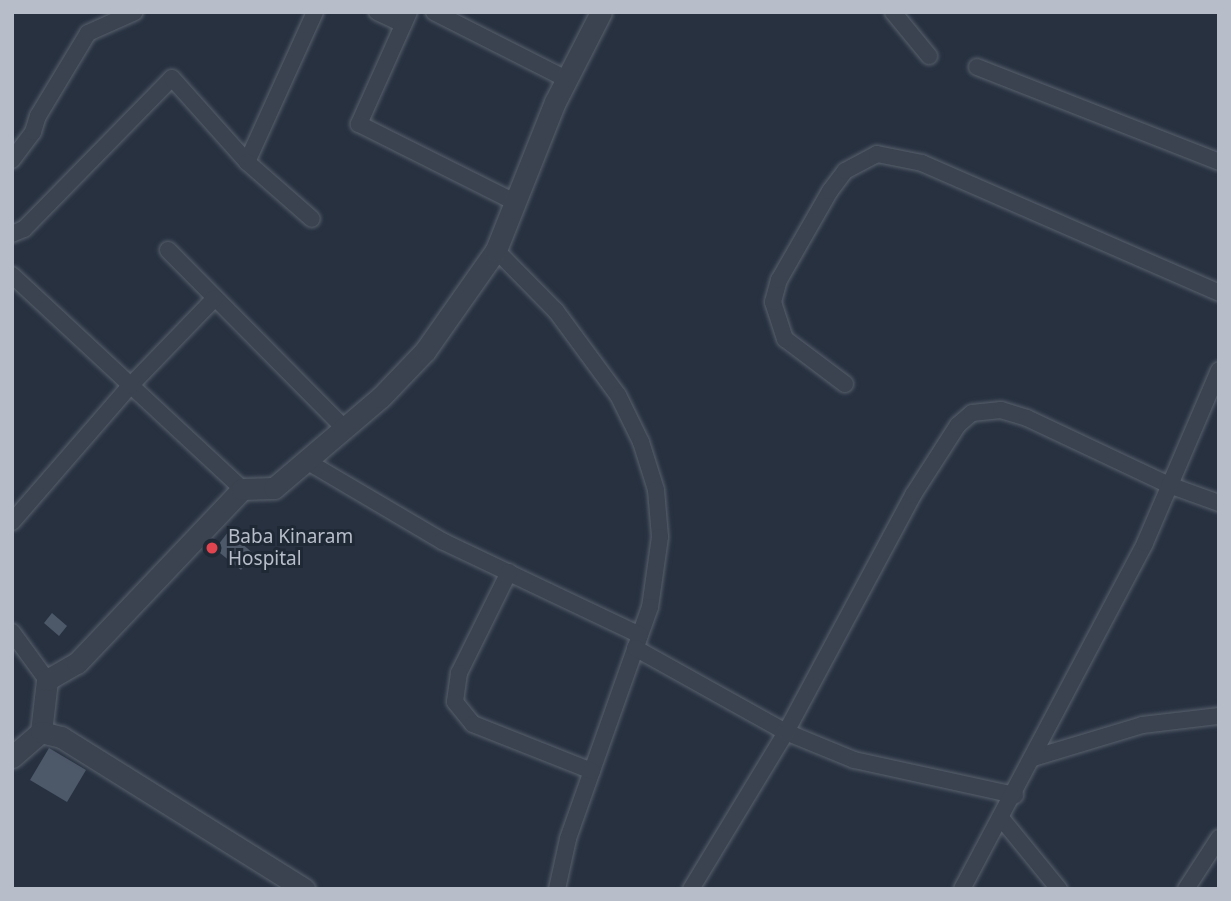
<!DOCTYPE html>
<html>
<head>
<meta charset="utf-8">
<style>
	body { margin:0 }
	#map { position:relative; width:1231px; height:901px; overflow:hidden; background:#273140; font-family:"Noto Sans",sans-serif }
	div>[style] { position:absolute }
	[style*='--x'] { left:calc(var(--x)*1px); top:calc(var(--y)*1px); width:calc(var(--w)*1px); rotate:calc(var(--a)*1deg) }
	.building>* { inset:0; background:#4d5869 }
	.roads { filter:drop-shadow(0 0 2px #59616d) drop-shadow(0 0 2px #59616d) }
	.minor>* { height:16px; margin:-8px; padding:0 8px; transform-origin:8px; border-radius:8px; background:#3b4350 }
	.tertiary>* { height:21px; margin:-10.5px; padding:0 10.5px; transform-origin:10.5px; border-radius:10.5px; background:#3b4350 }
	.dots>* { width:19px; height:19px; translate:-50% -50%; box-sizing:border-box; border:4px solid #1f2835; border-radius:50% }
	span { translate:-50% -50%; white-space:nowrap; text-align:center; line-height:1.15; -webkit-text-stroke:6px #1f2835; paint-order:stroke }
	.poi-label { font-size:19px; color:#b7beca }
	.left { translate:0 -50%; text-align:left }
	.frame { position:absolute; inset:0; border:14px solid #b7beca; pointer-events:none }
</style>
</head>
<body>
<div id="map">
	<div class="building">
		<i style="clip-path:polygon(228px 532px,254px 554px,241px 570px,215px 549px)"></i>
		<i style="clip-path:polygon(52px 613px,67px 626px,59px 636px,44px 623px)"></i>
		<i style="clip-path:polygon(49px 748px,86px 770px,67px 802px,30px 780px)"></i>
	</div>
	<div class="roads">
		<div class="minor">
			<i style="--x:377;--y:12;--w:29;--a:25"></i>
			<i style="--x:409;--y:12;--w:123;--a:114.1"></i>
			<i style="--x:359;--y:124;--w:174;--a:26.6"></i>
			<i style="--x:434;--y:12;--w:148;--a:26.9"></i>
			<i style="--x:893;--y:12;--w:57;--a:50.7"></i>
			<i style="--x:977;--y:67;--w:260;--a:21.4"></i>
			<i style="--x:12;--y:160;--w:35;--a:-53"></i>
			<i style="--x:33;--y:132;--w:17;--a:-73"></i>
			<i style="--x:38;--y:116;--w:97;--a:-58.9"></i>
			<i style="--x:88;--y:33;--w:51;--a:-24.1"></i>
			<i style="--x:247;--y:162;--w:165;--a:-65.6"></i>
			<i style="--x:12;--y:234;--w:13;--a:-23"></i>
			<i style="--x:24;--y:229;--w:211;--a:-45.6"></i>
			<i style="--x:172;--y:78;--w:113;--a:48.2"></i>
			<i style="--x:247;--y:162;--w:86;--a:41.2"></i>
			<i style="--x:168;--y:250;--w:252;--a:45.3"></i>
			<i style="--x:496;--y:250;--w:86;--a:45.5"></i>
			<i style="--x:556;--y:311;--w:104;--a:53.6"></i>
			<i style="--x:618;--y:395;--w:52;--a:63.9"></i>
			<i style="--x:641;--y:442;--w:50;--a:72.6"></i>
			<i style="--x:656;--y:490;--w:47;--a:85.1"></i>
			<i style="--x:660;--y:537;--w:71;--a:98.1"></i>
			<i style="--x:650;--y:607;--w:246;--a:109.5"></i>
			<i style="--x:568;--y:839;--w:51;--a:102.4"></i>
			<i style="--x:12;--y:275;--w:314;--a:42.9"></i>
			<i style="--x:845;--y:384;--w:75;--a:-143.1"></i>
			<i style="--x:785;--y:339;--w:39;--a:-108"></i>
			<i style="--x:773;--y:302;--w:23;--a:-75"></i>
			<i style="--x:779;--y:280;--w:103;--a:-60.2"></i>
			<i style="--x:830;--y:191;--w:25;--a:-53"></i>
			<i style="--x:845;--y:171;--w:36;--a:-28"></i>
			<i style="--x:877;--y:154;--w:46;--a:11.3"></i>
			<i style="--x:922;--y:163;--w:324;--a:23.6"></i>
			<i style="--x:308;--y:462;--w:156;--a:30.5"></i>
			<i style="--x:442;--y:541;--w:219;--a:25.4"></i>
			<i style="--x:12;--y:522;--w:180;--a:-49.1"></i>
			<i style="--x:130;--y:386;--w:122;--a:-46"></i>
			<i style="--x:509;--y:572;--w:113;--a:116.3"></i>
			<i style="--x:459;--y:673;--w:29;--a:98"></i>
			<i style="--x:455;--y:702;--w:28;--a:51"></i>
			<i style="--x:473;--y:724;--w:128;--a:21.6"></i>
			<i style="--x:12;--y:632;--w:59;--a:53.9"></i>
			<i style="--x:635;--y:648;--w:173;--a:29.1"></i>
			<i style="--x:786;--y:732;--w:74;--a:22.4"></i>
			<i style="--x:854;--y:760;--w:165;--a:12.3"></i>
			<i style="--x:1033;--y:758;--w:114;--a:-16.8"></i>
			<i style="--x:1142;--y:725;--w:78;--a:-6.7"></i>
			<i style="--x:1001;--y:818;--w:92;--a:50.8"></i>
			<i style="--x:691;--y:889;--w:184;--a:-58.8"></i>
			<i style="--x:786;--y:732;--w:269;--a:-61.8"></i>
			<i style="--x:913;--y:495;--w:83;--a:-57.3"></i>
			<i style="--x:958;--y:425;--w:18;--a:-41"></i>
			<i style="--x:972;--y:413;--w:29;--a:-6"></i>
			<i style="--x:1001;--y:410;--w:27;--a:17"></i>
			<i style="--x:1027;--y:418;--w:157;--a:25.3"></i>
			<i style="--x:1169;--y:485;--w:53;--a:19.8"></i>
			<i style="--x:962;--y:889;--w:391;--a:-62.1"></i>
			<i style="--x:1145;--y:543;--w:188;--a:-66.8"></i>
			<i style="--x:1186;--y:889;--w:61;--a:-57.1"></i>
		</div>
		<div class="tertiary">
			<i style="--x:41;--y:732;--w:52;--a:-83.4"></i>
			<i style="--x:47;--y:680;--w:34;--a:-30"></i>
			<i style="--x:77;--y:663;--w:240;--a:-46.5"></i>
			<i style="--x:242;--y:489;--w:32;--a:-2"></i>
			<i style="--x:274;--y:488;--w:140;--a:-40.4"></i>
			<i style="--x:381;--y:397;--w:64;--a:-46.3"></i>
			<i style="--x:425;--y:351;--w:123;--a:-54.9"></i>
			<i style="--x:496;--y:250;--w:159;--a:-68.3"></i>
			<i style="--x:555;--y:102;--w:101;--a:-62.9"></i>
			<i style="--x:12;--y:757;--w:38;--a:-41"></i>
			<i style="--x:41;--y:732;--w:21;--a:14"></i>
			<i style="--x:61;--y:737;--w:287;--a:32"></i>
		</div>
	</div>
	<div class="dots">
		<i style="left:212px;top:548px;background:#e0444e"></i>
	</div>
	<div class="poi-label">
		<span class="left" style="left:228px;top:548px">Baba Kinaram<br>Hospital</span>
	</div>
	<div class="frame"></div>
</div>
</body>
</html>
